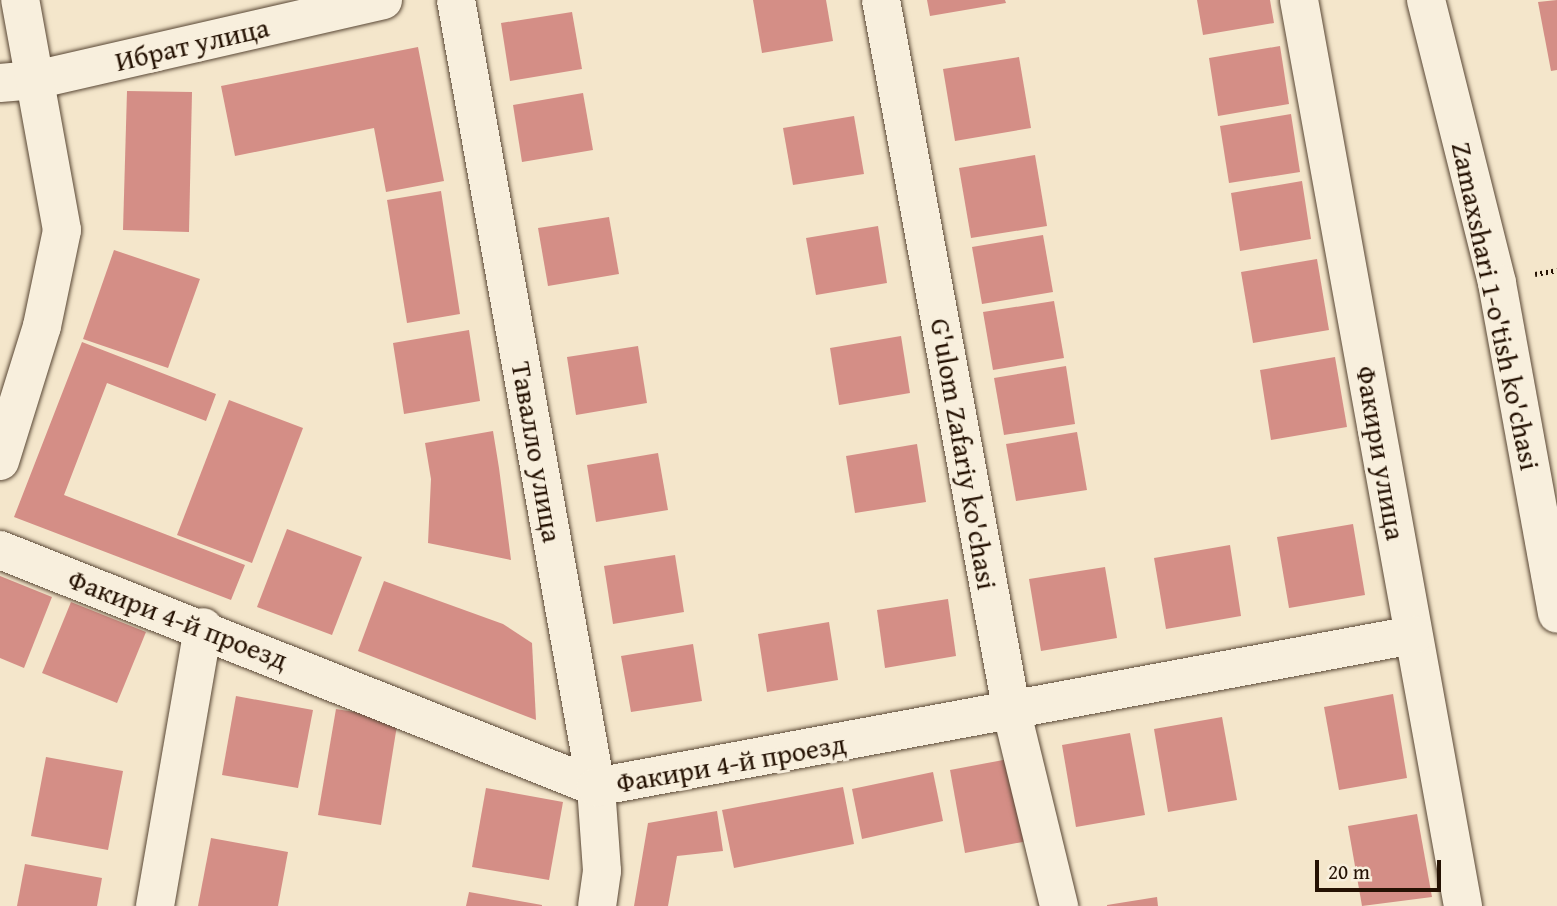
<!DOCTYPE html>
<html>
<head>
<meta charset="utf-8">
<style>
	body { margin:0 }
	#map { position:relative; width:1557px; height:906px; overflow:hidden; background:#f4e6cb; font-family:"Gentium Book Plus",serif }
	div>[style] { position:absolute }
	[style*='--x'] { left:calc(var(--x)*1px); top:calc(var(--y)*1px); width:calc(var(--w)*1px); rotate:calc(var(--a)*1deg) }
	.building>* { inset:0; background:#d48e86 }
	.path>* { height:4.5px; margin-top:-2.25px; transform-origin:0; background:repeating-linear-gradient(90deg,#251203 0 2px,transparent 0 5.5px) }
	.roads { filter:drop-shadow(0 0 2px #594735) drop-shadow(0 0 2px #594735) }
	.minor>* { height:38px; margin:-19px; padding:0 19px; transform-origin:19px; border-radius:19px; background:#f8efdd }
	span { translate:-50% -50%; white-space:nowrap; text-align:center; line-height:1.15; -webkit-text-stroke:6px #f8efdd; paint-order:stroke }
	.street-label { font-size:28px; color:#251203 }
	.scale { position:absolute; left:1315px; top:860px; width:126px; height:32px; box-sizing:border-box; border:4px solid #251203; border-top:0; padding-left:9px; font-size:21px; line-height:24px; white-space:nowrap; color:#251203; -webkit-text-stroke:5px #f8efdd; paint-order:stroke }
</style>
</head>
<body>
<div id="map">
	<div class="building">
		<i style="clip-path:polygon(753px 0,826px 0,833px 41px,762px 53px)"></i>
		<i style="clip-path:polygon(927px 0,1005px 0,1006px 3px,930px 16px)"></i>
		<i style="clip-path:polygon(1197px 0,1270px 0,1274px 23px,1203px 35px)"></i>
		<i style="clip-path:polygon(1557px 0,1557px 70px,1551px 71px,1538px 2px)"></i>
		<i style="clip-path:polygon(572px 12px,582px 69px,510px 81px,501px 23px)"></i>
		<i style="clip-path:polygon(1280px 46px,1289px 104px,1218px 116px,1209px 58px)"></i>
		<i style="clip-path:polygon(418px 47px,444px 181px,386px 192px,374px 128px,235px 156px,221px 86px)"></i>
		<i style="clip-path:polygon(1019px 57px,1031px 128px,955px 141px,943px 69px)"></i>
		<i style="clip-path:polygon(127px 91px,192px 92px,189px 232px,123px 230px)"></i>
		<i style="clip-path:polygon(583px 93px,593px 150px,522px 162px,513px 105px)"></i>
		<i style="clip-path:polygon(1291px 114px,1300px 172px,1229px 183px,1220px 126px)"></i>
		<i style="clip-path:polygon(854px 116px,864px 174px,793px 185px,783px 128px)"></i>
		<i style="clip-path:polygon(1035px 155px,1047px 226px,971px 238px,959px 168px)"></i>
		<i style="clip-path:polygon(1302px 181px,1311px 239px,1240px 251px,1231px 193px)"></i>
		<i style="clip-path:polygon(441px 191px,460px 314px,407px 323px,387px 200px)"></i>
		<i style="clip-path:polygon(609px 217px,619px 274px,548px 286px,538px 228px)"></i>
		<i style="clip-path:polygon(878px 226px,887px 283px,816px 295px,806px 238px)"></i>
		<i style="clip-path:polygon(1043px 235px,1053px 292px,982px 304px,972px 247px)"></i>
		<i style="clip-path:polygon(114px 250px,200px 279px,168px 368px,83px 339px)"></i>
		<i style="clip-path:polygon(1317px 259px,1329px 330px,1253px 343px,1241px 272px)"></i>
		<i style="clip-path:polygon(1054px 301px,1064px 358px,993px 370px,983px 312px)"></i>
		<i style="clip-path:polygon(469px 330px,480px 401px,404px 414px,393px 343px)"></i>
		<i style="clip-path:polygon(901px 336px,910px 393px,839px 405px,830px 348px)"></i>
		<i style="clip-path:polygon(82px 342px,216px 394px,206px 421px,107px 383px,64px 495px,245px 565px,231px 600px,14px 517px)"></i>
		<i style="clip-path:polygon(638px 346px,647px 403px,576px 415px,567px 357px)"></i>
		<i style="clip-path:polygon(1335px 357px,1347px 427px,1271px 440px,1260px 370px)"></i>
		<i style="clip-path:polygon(1066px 366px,1075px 424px,1004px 435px,994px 378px)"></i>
		<i style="clip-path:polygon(229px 400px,303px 428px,252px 563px,177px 535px)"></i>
		<i style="clip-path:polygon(493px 431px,499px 468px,511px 560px,428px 543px,431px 479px,425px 443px)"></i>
		<i style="clip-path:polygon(1077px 432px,1087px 490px,1016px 501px,1006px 444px)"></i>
		<i style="clip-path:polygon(917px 444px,926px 502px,855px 513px,846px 456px)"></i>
		<i style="clip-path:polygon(658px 453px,668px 510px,596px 522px,587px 465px)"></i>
		<i style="clip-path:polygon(1353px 524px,1365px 595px,1289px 608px,1277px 537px)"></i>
		<i style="clip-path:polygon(287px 529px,362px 557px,332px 635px,257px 607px)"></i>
		<i style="clip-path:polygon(1230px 545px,1241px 616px,1166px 629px,1154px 558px)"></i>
		<i style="clip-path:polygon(675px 555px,684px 612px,613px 624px,604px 566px)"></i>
		<i style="clip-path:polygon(1105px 567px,1117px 638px,1041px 651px,1029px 579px)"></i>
		<i style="clip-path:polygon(0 576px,52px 597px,24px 668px,0 658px)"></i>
		<i style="clip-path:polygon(384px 581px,503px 624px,532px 643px,536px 720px,358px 651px)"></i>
		<i style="clip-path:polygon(948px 599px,956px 656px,885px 668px,877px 610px)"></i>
		<i style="clip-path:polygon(71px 602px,146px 632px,117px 703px,42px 673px)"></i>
		<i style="clip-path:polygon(829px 622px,838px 680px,767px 692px,758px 634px)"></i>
		<i style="clip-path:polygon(693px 644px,702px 701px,631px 712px,621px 656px)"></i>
		<i style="clip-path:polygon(1393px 694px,1407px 778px,1339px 790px,1324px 707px)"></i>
		<i style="clip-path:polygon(236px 696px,313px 710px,298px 788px,222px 775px)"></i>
		<i style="clip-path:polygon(336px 709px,398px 719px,381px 825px,318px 815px)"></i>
		<i style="clip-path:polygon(1222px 717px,1237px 800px,1168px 812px,1154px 729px)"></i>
		<i style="clip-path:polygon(1130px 733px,1145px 815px,1076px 827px,1062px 745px)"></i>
		<i style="clip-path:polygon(46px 757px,123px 771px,108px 850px,31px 836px)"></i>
		<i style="clip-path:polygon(1019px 757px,1033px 840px,965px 853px,950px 770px)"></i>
		<i style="clip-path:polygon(933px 772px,943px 821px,862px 839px,852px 789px)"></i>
		<i style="clip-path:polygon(843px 787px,854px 844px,734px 868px,722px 810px)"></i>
		<i style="clip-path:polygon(486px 788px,563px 802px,549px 880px,472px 867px)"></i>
		<i style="clip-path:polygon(717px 811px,723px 851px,677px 856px,668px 906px,634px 906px,648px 823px)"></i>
		<i style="clip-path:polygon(1417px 814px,1432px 897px,1362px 906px,1348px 826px)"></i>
		<i style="clip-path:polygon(211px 838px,288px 852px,278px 906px,198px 906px)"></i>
		<i style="clip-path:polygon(25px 864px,102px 878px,97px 906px,17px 906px)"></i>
		<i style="clip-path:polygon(469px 892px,542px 905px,542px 906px,466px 906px)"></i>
		<i style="clip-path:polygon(1157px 897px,1158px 906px,1107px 906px,1107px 905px)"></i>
	</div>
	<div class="path">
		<i style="--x:1535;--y:274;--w:22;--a:-10"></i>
	</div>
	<div class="roads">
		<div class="minor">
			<i style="--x:456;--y:0;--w:799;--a:79.91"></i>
			<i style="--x:596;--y:787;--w:84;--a:85.9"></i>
			<i style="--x:602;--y:871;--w:35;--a:98"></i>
			<i style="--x:881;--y:0;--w:725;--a:79.59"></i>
			<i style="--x:1012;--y:713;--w:199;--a:76.3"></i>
			<i style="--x:1299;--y:0;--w:921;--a:79.74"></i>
			<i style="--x:1426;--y:0;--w:292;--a:75.9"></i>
			<i style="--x:1497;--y:283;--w:336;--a:79.7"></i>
			<i style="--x:0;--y:83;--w:35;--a:-5"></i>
			<i style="--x:35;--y:80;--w:357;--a:-12.9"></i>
			<i style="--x:0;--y:461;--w:141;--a:-72.7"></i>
			<i style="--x:42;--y:326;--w:98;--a:-78.2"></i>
			<i style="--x:62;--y:230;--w:234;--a:-100.3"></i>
			<i style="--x:0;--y:550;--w:641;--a:21.69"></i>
			<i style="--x:596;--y:787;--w:831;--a:-10.54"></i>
			<i style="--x:155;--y:906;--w:283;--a:-80.2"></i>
		</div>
	</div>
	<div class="street-label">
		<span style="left:192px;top:44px;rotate:-13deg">Ибрат улица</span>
		<span style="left:1496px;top:306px;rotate:78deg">Zamaxshari 1-o'tish ko'chasi</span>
		<span style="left:537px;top:452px;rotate:80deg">Тавалло улица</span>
		<span style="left:1381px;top:453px;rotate:80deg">Факири улица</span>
		<span style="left:964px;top:454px;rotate:80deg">G'ulom Zafariy ko'chasi</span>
		<span style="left:178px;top:619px;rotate:21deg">Факири 4-й проезд</span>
		<span style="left:731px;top:763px;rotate:-10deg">Факири 4-й проезд</span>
	</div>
	<div class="scale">20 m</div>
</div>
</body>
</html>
